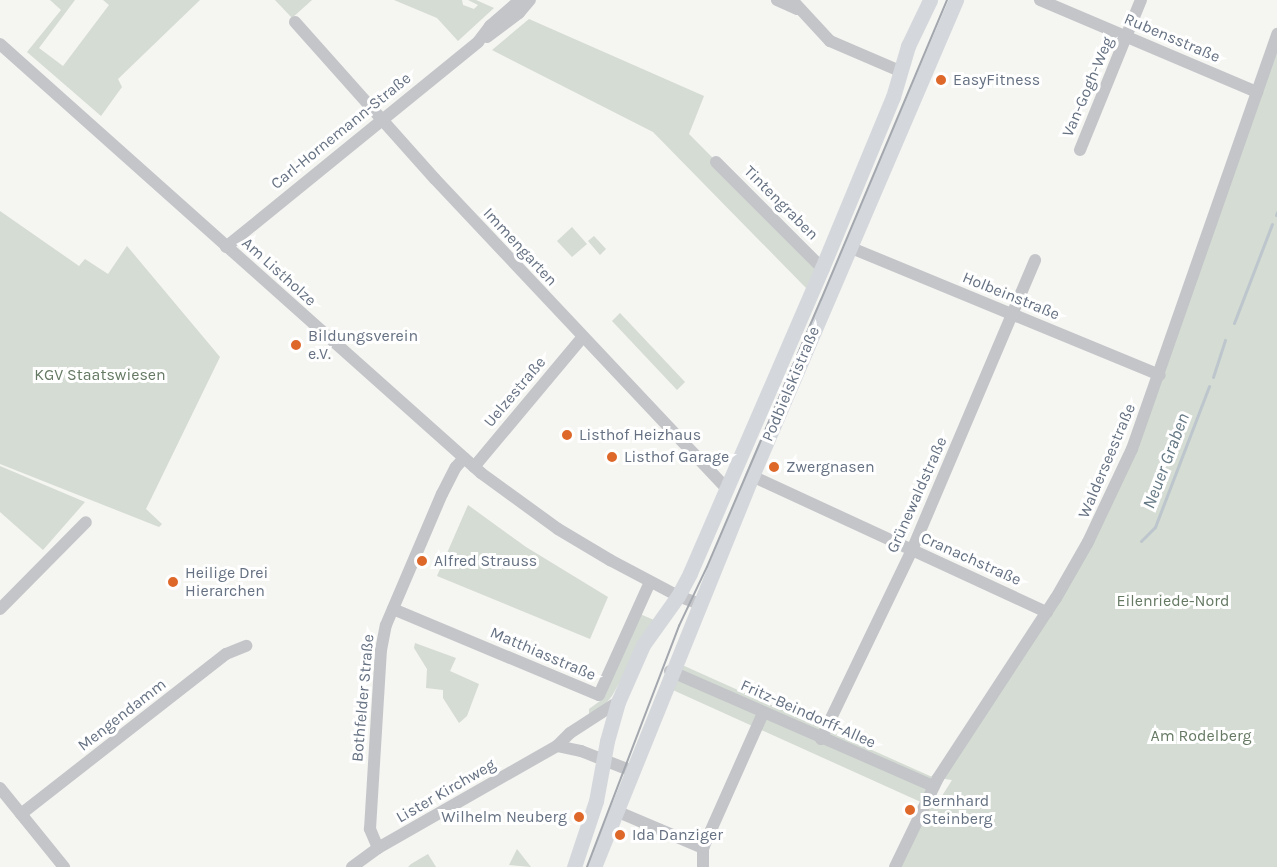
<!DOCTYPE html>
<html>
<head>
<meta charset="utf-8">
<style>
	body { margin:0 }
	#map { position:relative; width:1277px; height:867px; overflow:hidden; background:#f5f5f1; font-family:Karla,sans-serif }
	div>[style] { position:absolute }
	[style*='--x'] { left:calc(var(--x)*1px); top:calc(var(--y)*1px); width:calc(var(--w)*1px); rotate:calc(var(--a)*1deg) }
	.green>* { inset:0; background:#d5dcd3 }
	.stream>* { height:3px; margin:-1.5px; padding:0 1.5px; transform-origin:1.5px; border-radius:1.5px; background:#bec6cd }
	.minor>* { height:12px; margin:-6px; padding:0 6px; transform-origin:6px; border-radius:6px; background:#c3c5c9 }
	.major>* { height:15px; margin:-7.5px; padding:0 7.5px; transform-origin:7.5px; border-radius:7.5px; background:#d4d8dc }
	.tram>* { height:1.5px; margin:-0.75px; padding:0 0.75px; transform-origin:0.75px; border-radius:0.75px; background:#a3a7ae }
	.dots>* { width:16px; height:16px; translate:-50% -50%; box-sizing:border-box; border:3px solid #fff; border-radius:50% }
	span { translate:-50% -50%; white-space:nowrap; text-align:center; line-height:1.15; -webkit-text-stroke:6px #fff; paint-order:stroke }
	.street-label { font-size:16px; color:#657182 }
	.poi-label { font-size:16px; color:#657182 }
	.left { translate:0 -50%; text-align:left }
	.right { translate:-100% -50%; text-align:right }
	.park-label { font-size:16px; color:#657963 }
	.water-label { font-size:18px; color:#657985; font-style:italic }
</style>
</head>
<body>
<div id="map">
	<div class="green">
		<i style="clip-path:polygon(50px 0,75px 0,39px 48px,63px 66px,109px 5px,103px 0,200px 0,118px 79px,122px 87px,101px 116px,27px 52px,61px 10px)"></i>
		<i style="clip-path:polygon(275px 0,312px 0,292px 18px)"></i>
		<i style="clip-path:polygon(394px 0,462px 0,463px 5px,474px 9px,478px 5px,468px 0,476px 0,494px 8px,458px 41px,437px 18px)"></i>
		<i style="clip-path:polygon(529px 19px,704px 96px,689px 134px,817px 263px,809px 291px,653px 132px,492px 50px)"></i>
		<i style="clip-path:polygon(evenodd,1277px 34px,1277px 867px,895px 867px,923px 803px,664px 686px,680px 664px,930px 776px,938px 777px,1056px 598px,1132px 449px,1277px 34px,938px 778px,952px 780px,935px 807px,924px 803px,938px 778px)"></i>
		<i style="clip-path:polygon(0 211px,79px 266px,85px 259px,108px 274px,127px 246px,220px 357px,146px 509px,162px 524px,159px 527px,0 464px)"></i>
		<i style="clip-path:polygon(572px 227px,587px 244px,572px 257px,557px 241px)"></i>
		<i style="clip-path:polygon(594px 236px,606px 249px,600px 255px,588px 241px)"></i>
		<i style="clip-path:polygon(620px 313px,685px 382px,677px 390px,612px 321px)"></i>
		<i style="clip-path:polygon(0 466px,85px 502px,43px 550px,0 512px)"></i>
		<i style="clip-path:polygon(468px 505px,526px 547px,608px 597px,590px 639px,437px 576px)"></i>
		<i style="clip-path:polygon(640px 614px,654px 620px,612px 696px,603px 707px,589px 716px,589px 709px,604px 698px)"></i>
		<i style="clip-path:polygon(415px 643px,456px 658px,450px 671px,479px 684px,467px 716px,459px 723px,443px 698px,443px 690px,426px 688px,427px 669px,414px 648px)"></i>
		<i style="clip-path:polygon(517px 849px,531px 867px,509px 865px)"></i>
		<i style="clip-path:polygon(428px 854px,436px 867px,408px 867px,411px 864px)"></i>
	</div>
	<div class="stream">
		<i style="--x:1276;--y:215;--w:3;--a:-72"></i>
		<i style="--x:1234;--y:323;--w:106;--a:-69"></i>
		<i style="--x:1213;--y:377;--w:39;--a:-72"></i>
		<i style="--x:1141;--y:541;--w:20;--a:-45"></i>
		<i style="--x:1155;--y:527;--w:151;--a:-69"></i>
	</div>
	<div class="minor">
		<i style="--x:777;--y:0;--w:22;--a:24"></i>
		<i style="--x:792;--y:0;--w:56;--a:47.2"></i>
		<i style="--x:830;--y:41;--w:76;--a:23.2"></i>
		<i style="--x:1040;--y:0;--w:236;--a:23"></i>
		<i style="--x:295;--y:22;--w:210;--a:48.3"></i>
		<i style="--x:435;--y:179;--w:426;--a:46.7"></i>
		<i style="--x:487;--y:37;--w:40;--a:-37"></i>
		<i style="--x:519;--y:13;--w:17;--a:-50"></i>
		<i style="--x:0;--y:44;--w:645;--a:41.73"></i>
		<i style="--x:481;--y:473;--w:95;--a:36"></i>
		<i style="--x:558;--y:529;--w:61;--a:30.8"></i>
		<i style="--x:610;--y:560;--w:77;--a:27.9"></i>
		<i style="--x:678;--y:596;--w:23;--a:20"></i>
		<i style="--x:1080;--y:150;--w:162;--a:-67.9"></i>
		<i style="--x:716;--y:162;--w:150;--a:45"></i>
		<i style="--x:226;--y:247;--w:325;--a:-39.1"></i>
		<i style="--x:478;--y:42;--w:20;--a:-53"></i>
		<i style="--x:490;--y:26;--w:40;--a:-41"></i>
		<i style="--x:849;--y:247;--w:336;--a:22.4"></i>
		<i style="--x:474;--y:467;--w:168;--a:-50.1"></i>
		<i style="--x:752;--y:476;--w:325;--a:24.8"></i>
		<i style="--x:0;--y:609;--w:122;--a:-45.3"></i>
		<i style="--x:393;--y:609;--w:223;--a:22.7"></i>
		<i style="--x:599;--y:695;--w:124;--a:-65.7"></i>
		<i style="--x:670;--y:671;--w:287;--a:23.6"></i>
		<i style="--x:821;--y:739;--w:210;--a:-64.3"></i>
		<i style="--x:912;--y:550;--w:315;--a:-67"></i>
		<i style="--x:557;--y:746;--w:25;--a:12"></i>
		<i style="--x:581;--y:751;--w:55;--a:21.4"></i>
		<i style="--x:0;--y:788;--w:102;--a:51"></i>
		<i style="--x:616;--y:811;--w:95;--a:23"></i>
		<i style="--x:21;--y:814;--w:260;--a:-38"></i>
		<i style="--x:226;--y:654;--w:22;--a:-22"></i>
		<i style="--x:378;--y:848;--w:21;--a:-113"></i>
		<i style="--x:370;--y:829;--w:179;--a:-86.5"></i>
		<i style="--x:381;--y:650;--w:25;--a:-79"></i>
		<i style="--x:386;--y:625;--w:142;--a:-66.9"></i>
		<i style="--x:442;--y:494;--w:30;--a:-63"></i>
		<i style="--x:456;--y:467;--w:12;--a:-48"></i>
		<i style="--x:352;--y:867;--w:32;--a:-36"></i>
		<i style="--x:378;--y:848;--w:206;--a:-29.7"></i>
		<i style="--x:557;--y:746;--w:18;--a:-45"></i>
		<i style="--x:570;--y:733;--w:57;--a:-32.9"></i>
		<i style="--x:703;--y:867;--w:19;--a:-90"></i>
		<i style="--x:703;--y:848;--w:148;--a:-66"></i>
		<i style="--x:895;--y:867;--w:99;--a:-64.2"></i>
		<i style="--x:938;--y:778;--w:215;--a:-56.8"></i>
		<i style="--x:1056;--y:598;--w:64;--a:-60.3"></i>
		<i style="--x:1088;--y:542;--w:103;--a:-64.7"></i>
		<i style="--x:1132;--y:449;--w:440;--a:-70.7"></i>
	</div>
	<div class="major">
		<i style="--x:574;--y:867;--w:70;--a:-71.6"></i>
		<i style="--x:596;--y:801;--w:61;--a:-79.6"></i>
		<i style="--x:607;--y:741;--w:41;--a:-74.2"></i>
		<i style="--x:618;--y:702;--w:62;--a:-66.3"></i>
		<i style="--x:643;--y:645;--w:60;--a:-54.5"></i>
		<i style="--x:678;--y:596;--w:26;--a:-62"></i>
		<i style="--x:690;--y:573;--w:332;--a:-66.6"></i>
		<i style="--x:822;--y:268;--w:185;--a:-67.5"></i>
		<i style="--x:893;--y:97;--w:53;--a:-73.6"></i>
		<i style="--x:908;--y:46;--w:51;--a:-64.4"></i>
		<i style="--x:594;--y:867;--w:422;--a:-68"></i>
		<i style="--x:752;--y:476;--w:518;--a:-66.8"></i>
	</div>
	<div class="tram">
		<i style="--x:587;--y:867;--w:258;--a:-69.1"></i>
		<i style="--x:679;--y:626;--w:65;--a:-64.6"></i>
		<i style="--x:707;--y:567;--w:290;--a:-66.9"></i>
		<i style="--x:821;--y:300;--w:325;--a:-67.2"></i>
	</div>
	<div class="dots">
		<i style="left:941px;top:80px;background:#de6829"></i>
		<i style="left:296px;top:345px;background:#de6829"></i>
		<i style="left:567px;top:435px;background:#de6829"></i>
		<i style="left:612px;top:457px;background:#de6829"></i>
		<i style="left:774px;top:467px;background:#de6829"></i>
		<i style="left:422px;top:561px;background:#de6829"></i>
		<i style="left:173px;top:582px;background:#de6829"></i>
		<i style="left:910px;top:810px;background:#de6829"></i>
		<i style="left:579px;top:817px;background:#de6829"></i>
		<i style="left:620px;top:835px;background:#de6829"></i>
	</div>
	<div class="street-label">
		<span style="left:1172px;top:38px;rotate:23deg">Rubensstraße</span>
		<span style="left:1088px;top:87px;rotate:-67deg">Van-Gogh-Weg</span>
		<span style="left:341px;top:131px;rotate:-39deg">Carl-Hornemann-Straße</span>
		<span style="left:781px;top:203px;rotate:45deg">Tintengraben</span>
		<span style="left:520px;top:247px;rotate:47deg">Immengarten</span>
		<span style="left:279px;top:272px;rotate:42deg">Am Listholze</span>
		<span style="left:1011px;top:296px;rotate:22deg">Holbeinstraße</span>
		<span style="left:791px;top:384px;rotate:-67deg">Podbielskistraße</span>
		<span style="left:515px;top:392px;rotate:-50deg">Uelzestraße</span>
		<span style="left:1107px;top:461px;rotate:-67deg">Walderseestraße</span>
		<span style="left:917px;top:495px;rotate:-66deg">Grünewaldstraße</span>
		<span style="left:971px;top:559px;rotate:24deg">Cranachstraße</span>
		<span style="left:543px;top:654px;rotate:23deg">Matthiasstraße</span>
		<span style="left:363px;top:698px;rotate:-85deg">Bothfelder Straße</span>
		<span style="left:808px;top:714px;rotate:24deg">Fritz-Beindorff-Allee</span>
		<span style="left:122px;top:715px;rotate:-38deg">Mengendamm</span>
		<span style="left:446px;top:791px;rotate:-30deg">Lister Kirchweg</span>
	</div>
	<div class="poi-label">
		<span class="left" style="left:953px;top:80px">EasyFitness</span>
		<span class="left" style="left:308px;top:345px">Bildungsverein<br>e.V.</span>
		<span class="left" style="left:579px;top:435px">Listhof Heizhaus</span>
		<span class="left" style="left:624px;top:457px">Listhof Garage</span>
		<span class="left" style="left:786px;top:467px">Zwergnasen</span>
		<span class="left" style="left:434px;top:561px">Alfred Strauss</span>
		<span class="left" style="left:185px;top:582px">Heilige Drei<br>Hierarchen</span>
		<span class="left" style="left:922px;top:810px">Bernhard<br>Steinberg</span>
		<span class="right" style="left:567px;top:817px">Wilhelm Neuberg</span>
		<span class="left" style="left:632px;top:835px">Ida Danziger</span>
	</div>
	<div class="park-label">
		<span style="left:100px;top:375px">KGV Staatswiesen</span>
		<span style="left:1173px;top:601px">Eilenriede-Nord</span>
		<span style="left:1201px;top:736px">Am Rodelberg</span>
	</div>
	<div class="water-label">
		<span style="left:1166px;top:461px;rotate:-69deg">Neuer Graben</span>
	</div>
</div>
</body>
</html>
